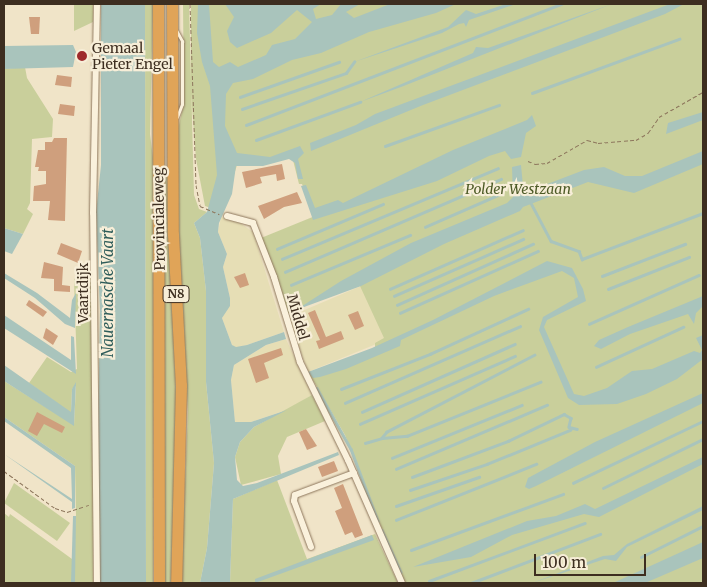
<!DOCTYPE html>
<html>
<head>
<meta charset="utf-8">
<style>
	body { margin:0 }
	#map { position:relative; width:707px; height:587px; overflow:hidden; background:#f0e4c8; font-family:Merriweather,serif }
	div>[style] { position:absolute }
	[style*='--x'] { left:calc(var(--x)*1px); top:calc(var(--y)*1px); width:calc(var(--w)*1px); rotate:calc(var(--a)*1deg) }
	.farmland>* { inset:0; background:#e6deb5 }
	.green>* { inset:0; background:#c9cf9b }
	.water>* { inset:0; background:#a9c4bc }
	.stream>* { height:2.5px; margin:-1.25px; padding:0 1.25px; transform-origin:1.25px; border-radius:1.25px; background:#a9c4bc }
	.building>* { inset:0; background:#cf9f7d }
	.path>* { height:1px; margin-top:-0.5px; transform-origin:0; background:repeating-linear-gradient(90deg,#8d765c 0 4px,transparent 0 6.5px) }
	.roads { filter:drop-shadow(0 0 1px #8d765c) drop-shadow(0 0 1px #8d765c) }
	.lane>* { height:3px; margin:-1.5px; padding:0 1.5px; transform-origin:1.5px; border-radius:1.5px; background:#faf1dc }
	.street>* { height:6px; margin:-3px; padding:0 3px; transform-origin:3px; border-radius:3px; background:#faf1dc }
	.highway>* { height:11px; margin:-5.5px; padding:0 5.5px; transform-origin:5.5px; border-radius:5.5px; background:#e0a458 }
	.dots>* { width:14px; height:14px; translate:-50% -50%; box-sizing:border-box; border:2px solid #f7eed8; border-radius:50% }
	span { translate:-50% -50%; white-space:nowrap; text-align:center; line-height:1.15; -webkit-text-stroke:4.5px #f7eed8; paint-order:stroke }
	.shield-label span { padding:1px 4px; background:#f7eed8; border:1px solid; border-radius:4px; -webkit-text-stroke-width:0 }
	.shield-label { font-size:12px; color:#3d2e20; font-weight:700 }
	.poi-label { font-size:14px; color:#3d2e20 }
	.left { translate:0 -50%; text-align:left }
	.park-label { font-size:14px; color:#4d5a26; font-style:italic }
	.street-label { font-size:14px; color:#3d2e20 }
	.water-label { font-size:15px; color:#2f5d5a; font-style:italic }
	.frame { position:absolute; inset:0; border:5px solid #3d2e20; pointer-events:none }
	.scale { position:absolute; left:534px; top:554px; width:112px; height:22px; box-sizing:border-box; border:2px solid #3d2e20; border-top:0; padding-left:6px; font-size:15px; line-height:18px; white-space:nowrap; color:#3d2e20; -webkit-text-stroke:4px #f7eed8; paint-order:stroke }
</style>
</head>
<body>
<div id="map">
	<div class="farmland">
		<i style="clip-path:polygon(221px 217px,237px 221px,253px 232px,284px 332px,247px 345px,235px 348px,232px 345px,222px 318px,230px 298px,223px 267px,227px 254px,218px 232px)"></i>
		<i style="clip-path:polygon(361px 286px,386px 340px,308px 372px,288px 317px)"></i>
		<i style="clip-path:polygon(286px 339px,312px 395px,287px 410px,251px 422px,235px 422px,231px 380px,234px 365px,266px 345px)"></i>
	</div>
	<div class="green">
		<i style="clip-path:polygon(74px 4px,93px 4px,93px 22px,74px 31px)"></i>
		<i style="clip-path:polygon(145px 4px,153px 4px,150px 134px,153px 158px,153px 583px,146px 583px)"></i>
		<i style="clip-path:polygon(183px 4px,189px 4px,194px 195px,199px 209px,207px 212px,194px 223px,200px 238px,206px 291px,206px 382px,214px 463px,207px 548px,200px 583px,181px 583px,188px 411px,177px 221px,178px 129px,184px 103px)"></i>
		<i style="clip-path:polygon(191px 4px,703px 4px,703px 583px,406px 583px,400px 575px,345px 435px,310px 375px,375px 350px,375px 343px,384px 338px,360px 286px,324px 297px,287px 314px,261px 238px,315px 216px,302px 184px,299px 184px,292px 156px,238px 162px,222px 212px,205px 206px,196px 159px,191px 93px)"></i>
		<i style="clip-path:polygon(25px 67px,27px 78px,53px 119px,52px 137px,32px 139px,30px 203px,27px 209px,33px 214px,23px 234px,4px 228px,4px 69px)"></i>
		<i style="clip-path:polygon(163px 173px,167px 173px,176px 394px,171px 583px,163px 583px)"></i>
		<i style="clip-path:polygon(92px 271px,93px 583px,4px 583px,4px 513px,9px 517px,10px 514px,72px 559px,76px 516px,75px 466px,4px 417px,4px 381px,74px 425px,76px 386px,72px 389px,71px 413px,29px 383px,47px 357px,71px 372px,77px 369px,74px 281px,77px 272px)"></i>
		<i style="clip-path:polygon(312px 395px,325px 421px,287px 437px,278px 456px,281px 474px,241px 485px,235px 457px,240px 442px,254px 427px)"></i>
		<i style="clip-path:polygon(277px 480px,307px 559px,375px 534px,398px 583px,230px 583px,233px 499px)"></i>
		<i style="clip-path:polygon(14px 483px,70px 523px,57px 541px,4px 503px)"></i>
	</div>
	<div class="water">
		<i style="clip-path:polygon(101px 4px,145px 4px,146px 583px,100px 583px,97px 485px,100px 311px,96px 213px,101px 165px)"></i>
		<i style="clip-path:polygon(198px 4px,209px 4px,213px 62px,219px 67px,230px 62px,238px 67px,266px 55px,272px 45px,295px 39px,312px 22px,297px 10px,271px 33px,237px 48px,230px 42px,227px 31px,234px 17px,225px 4px,321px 4px,313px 9px,316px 19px,332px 15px,341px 4px,360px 4px,346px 12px,354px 18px,390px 4px,456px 4px,436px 13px,369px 32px,321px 53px,292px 60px,253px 79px,233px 83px,226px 94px,225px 126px,237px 153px,270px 157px,300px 146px,304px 153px,298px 159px,303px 179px,298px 179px,295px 163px,289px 159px,263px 166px,236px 166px,232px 194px,219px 223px,218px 232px,227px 254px,223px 267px,230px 298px,230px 306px,222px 318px,232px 345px,236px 347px,247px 345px,284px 332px,286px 339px,266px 345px,234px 365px,231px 380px,235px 422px,251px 422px,287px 410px,254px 427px,240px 442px,235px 457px,237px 480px,243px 486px,257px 483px,338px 452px,339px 455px,233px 499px,230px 583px,200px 583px,207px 548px,214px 463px,206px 382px,206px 291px,200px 238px,194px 223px,207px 212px,217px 175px,210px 86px,202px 62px,197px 33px)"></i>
		<i style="clip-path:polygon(506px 4px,516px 4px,469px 20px,466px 27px,464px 23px,459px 24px,442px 33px,354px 62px,448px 27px,466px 10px,476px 14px)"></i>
		<i style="clip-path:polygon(612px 4px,401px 87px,360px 102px,473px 53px,476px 47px,488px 48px)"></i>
		<i style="clip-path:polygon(670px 4px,684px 4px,665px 14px,423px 105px,311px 151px,310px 143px,356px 125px,375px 114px)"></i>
		<i style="clip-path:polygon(73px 45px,76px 52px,73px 67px,4px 69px,4px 46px)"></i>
		<i style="clip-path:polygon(703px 112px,703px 120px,666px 134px,668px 123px)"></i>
		<i style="clip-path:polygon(532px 115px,536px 126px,526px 133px,521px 157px,511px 159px,505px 151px,489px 156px,437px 181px,313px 220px,301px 186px,306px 185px,315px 208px,338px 200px,343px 203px,453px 150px,527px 120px)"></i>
		<i style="clip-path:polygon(703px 151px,703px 164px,634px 193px,588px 182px,523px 207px,520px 211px,444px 244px,361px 286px,296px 310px,341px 281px,411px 243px,507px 203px,513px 197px,512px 167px,521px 165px,523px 186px,529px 191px,584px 170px,604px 167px,625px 176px,642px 176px)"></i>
		<i style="clip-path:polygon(4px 228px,23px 234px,12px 254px,4px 251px)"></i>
		<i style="clip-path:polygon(547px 261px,572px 268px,583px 289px,586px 301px,547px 320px,544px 327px,574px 394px,584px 396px,607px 388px,632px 371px,652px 369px,694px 351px,700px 353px,702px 350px,696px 338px,703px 335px,703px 359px,677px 379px,646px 394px,617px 404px,579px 405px,568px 398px,539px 330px,543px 317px,578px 297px,574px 278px,562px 271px,494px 296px,401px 340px,400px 346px,346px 369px,320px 377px,313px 378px,308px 372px,372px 348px,433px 320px)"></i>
		<i style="clip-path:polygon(4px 273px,37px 293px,70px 318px,72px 300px,76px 293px,75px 328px,65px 324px,35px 298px,4px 278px)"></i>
		<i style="clip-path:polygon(703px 296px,703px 306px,696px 313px,694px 324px,688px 314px,630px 334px,601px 349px,594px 346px,599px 340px,628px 327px)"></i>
		<i style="clip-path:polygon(4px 315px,71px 360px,71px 336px,74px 337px,76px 374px,4px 328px)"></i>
		<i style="clip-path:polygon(4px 365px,71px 412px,72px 389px,76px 382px,74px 426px,4px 381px)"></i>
		<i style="clip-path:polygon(703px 393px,703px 403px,536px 486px,529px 489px,525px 487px,528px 478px,595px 442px)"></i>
		<i style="clip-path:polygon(4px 417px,75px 466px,75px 508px,72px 509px,72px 502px,4px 454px,72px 499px,71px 468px,4px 421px)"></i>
		<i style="clip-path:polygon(703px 457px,703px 464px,599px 517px,584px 514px,512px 535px,471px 557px,413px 567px,527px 521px,556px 516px,585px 504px,595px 509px)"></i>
		<i style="clip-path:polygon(703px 506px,703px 510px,627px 547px,616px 561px,605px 559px,532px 583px,603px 556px,614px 555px,627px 544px)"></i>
		<i style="clip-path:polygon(73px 516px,76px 516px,75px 583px,71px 583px)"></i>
		<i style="clip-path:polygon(372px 535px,374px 540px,255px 583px,255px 579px)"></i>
		<i style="clip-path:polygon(703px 542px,703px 558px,645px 583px,613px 583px)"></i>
	</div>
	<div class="stream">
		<i style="--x:532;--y:93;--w:157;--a:-20.2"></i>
		<i style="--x:240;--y:97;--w:105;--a:-19.5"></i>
		<i style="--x:242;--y:109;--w:110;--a:-19.1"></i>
		<i style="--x:346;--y:73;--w:14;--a:-54"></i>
		<i style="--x:246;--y:125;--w:338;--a:-21"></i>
		<i style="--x:256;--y:140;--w:111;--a:-20.1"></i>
		<i style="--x:385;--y:146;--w:121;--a:-19.8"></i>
		<i style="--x:531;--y:203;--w:43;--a:62.2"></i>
		<i style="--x:551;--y:241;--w:30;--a:20"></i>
		<i style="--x:579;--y:251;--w:9;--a:69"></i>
		<i style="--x:582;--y:259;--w:129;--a:-20.8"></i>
		<i style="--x:425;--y:227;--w:82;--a:-23.7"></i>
		<i style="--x:277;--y:249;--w:115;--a:-23"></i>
		<i style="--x:282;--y:259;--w:234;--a:-22.8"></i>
		<i style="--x:285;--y:272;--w:235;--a:-23.3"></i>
		<i style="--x:602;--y:276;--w:89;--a:-21.1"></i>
		<i style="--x:291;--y:285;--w:129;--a:-22.8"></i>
		<i style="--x:390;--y:289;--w:145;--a:-23.9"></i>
		<i style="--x:608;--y:289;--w:87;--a:-21.6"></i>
		<i style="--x:394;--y:296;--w:141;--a:-23.8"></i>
		<i style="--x:397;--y:305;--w:149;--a:-24.2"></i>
		<i style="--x:400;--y:313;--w:151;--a:-24.2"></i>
		<i style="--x:589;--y:324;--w:120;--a:-24"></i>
		<i style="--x:535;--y:355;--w:167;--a:152.5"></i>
		<i style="--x:387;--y:432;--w:8;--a:130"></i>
		<i style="--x:382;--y:438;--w:25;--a:-5"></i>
		<i style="--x:407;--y:436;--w:144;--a:-22.1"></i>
		<i style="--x:596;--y:367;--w:96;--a:-24.7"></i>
		<i style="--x:317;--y:388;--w:70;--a:60.9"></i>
		<i style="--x:351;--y:449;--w:77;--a:69.4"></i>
		<i style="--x:341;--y:389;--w:96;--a:-21.5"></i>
		<i style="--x:430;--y:354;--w:108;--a:-24.7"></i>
		<i style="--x:345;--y:403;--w:191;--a:-23.7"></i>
		<i style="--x:362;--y:412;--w:167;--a:-24"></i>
		<i style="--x:360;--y:424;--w:169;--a:-23.7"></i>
		<i style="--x:365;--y:443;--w:18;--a:-16"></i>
		<i style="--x:392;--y:458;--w:140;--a:-22.2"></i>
		<i style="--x:396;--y:469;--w:164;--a:-23"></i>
		<i style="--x:412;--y:477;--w:103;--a:-20.6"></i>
		<i style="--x:508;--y:441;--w:62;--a:-25.7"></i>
		<i style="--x:564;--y:414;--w:8;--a:30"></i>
		<i style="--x:571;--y:418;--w:9;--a:103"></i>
		<i style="--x:569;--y:427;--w:8;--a:14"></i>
		<i style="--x:573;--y:483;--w:144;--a:-25.5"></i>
		<i style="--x:603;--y:488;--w:111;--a:-26.1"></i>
		<i style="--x:410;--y:490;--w:81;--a:-18.7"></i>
		<i style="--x:487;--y:464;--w:90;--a:-22.3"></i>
		<i style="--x:396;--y:506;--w:88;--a:-19.3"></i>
		<i style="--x:396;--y:520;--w:151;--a:-21.8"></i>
		<i style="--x:382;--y:530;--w:46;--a:65.7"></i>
		<i style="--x:411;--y:550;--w:162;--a:-20.2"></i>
		<i style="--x:641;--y:557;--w:69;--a:-26.6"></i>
		<i style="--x:429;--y:581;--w:166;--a:-20.4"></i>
		<i style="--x:471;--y:583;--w:138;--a:-20.8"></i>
	</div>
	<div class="building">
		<i style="clip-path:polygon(29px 17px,40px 17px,39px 34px,31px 34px)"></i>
		<i style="clip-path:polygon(57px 75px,72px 77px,71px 87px,55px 85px)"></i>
		<i style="clip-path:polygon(60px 104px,75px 106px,74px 116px,58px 114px)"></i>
		<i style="clip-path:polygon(54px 138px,67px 138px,65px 221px,48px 220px,50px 201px,33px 201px,34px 186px,46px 184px,46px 171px,38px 171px,39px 167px,35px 167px,38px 150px,45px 150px,45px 142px,52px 142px)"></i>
		<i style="clip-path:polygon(282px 164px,285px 179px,277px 181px,276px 174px,260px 177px,262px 183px,246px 188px,242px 172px)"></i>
		<i style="clip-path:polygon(297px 192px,302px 203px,284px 207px,264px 219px,258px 206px)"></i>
		<i style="clip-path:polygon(61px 243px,82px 251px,78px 263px,57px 254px)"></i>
		<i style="clip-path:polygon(44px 262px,63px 267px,62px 285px,70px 286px,70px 292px,54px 291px,54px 279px,41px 278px)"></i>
		<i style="clip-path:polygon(245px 273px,249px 285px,240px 288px,234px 277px)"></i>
		<i style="clip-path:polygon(29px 300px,47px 312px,43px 317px,26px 305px)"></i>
		<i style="clip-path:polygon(315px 310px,326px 337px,341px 331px,344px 339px,319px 349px,316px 341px,320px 340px,308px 313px)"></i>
		<i style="clip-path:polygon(358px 311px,364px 326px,355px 330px,348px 315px)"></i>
		<i style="clip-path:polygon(46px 328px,58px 336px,53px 345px,43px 338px)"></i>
		<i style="clip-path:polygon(281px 348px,283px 355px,264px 363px,269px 378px,256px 383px,248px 359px)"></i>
		<i style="clip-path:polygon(37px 412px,65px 427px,62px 433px,44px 424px,37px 436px,28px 431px)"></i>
		<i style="clip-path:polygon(306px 429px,317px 446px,307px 450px,299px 432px)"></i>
		<i style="clip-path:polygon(334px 461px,338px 471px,322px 477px,318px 467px)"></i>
		<i style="clip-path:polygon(343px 484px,363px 535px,355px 538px,352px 532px,345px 535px,335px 511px,342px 508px,334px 488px)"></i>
	</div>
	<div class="path">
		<i style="--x:190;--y:4;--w:181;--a:88.1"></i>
		<i style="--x:196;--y:185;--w:21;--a:79"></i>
		<i style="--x:200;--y:206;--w:21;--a:23"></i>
		<i style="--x:528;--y:161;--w:8;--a:23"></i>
		<i style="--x:535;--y:164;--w:12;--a:-5"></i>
		<i style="--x:547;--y:163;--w:46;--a:-29.9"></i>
		<i style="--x:587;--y:140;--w:11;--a:15"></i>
		<i style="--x:598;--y:143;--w:38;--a:-5"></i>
		<i style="--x:636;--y:140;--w:14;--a:-30"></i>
		<i style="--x:648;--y:133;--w:19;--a:-55"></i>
		<i style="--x:659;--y:117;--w:51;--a:-29.6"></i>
		<i style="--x:4;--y:471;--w:63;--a:36"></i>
		<i style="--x:55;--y:508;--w:13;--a:18"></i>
		<i style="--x:67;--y:512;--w:23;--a:-18"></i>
	</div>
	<div class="roads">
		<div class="lane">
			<i style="--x:176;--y:30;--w:13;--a:61"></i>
			<i style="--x:182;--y:41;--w:63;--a:90"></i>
			<i style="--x:182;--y:104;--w:14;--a:111"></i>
		</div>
		<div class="street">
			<i style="--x:227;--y:216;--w:27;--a:15"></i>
			<i style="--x:253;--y:223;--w:58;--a:68.7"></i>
			<i style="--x:274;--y:277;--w:89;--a:73"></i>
			<i style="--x:300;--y:362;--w:109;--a:63.9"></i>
			<i style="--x:348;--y:460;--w:134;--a:66.3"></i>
			<i style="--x:311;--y:547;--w:49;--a:-110.3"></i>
			<i style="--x:294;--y:501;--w:6;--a:-81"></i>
			<i style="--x:295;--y:495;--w:63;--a:-20.4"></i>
			<i style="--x:97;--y:583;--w:370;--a:-90.6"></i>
			<i style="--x:93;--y:213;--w:209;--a:-88.9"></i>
		</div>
		<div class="highway">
			<i style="--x:158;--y:4;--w:579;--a:89.9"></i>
			<i style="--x:172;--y:4;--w:230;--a:89.8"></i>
			<i style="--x:173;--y:234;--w:151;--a:87"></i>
			<i style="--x:181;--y:385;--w:198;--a:91.4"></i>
		</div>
	</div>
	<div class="dots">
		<i style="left:82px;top:56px;background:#9e2a2b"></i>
	</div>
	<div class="shield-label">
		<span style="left:176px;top:294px">N8</span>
	</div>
	<div class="poi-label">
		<span class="left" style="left:92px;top:56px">Gemaal<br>Pieter Engel</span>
	</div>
	<div class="park-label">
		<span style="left:518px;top:189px">Polder Westzaan</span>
	</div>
	<div class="street-label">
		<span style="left:159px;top:219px;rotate:-91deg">Provincialeweg</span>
		<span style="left:83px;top:293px;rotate:-90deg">Vaartdijk</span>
		<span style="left:298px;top:317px;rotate:74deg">Middel</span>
	</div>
	<div class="water-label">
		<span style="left:108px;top:293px;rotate:-90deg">Nauernasche Vaart</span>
	</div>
	<div class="frame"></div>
	<div class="scale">100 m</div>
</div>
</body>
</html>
